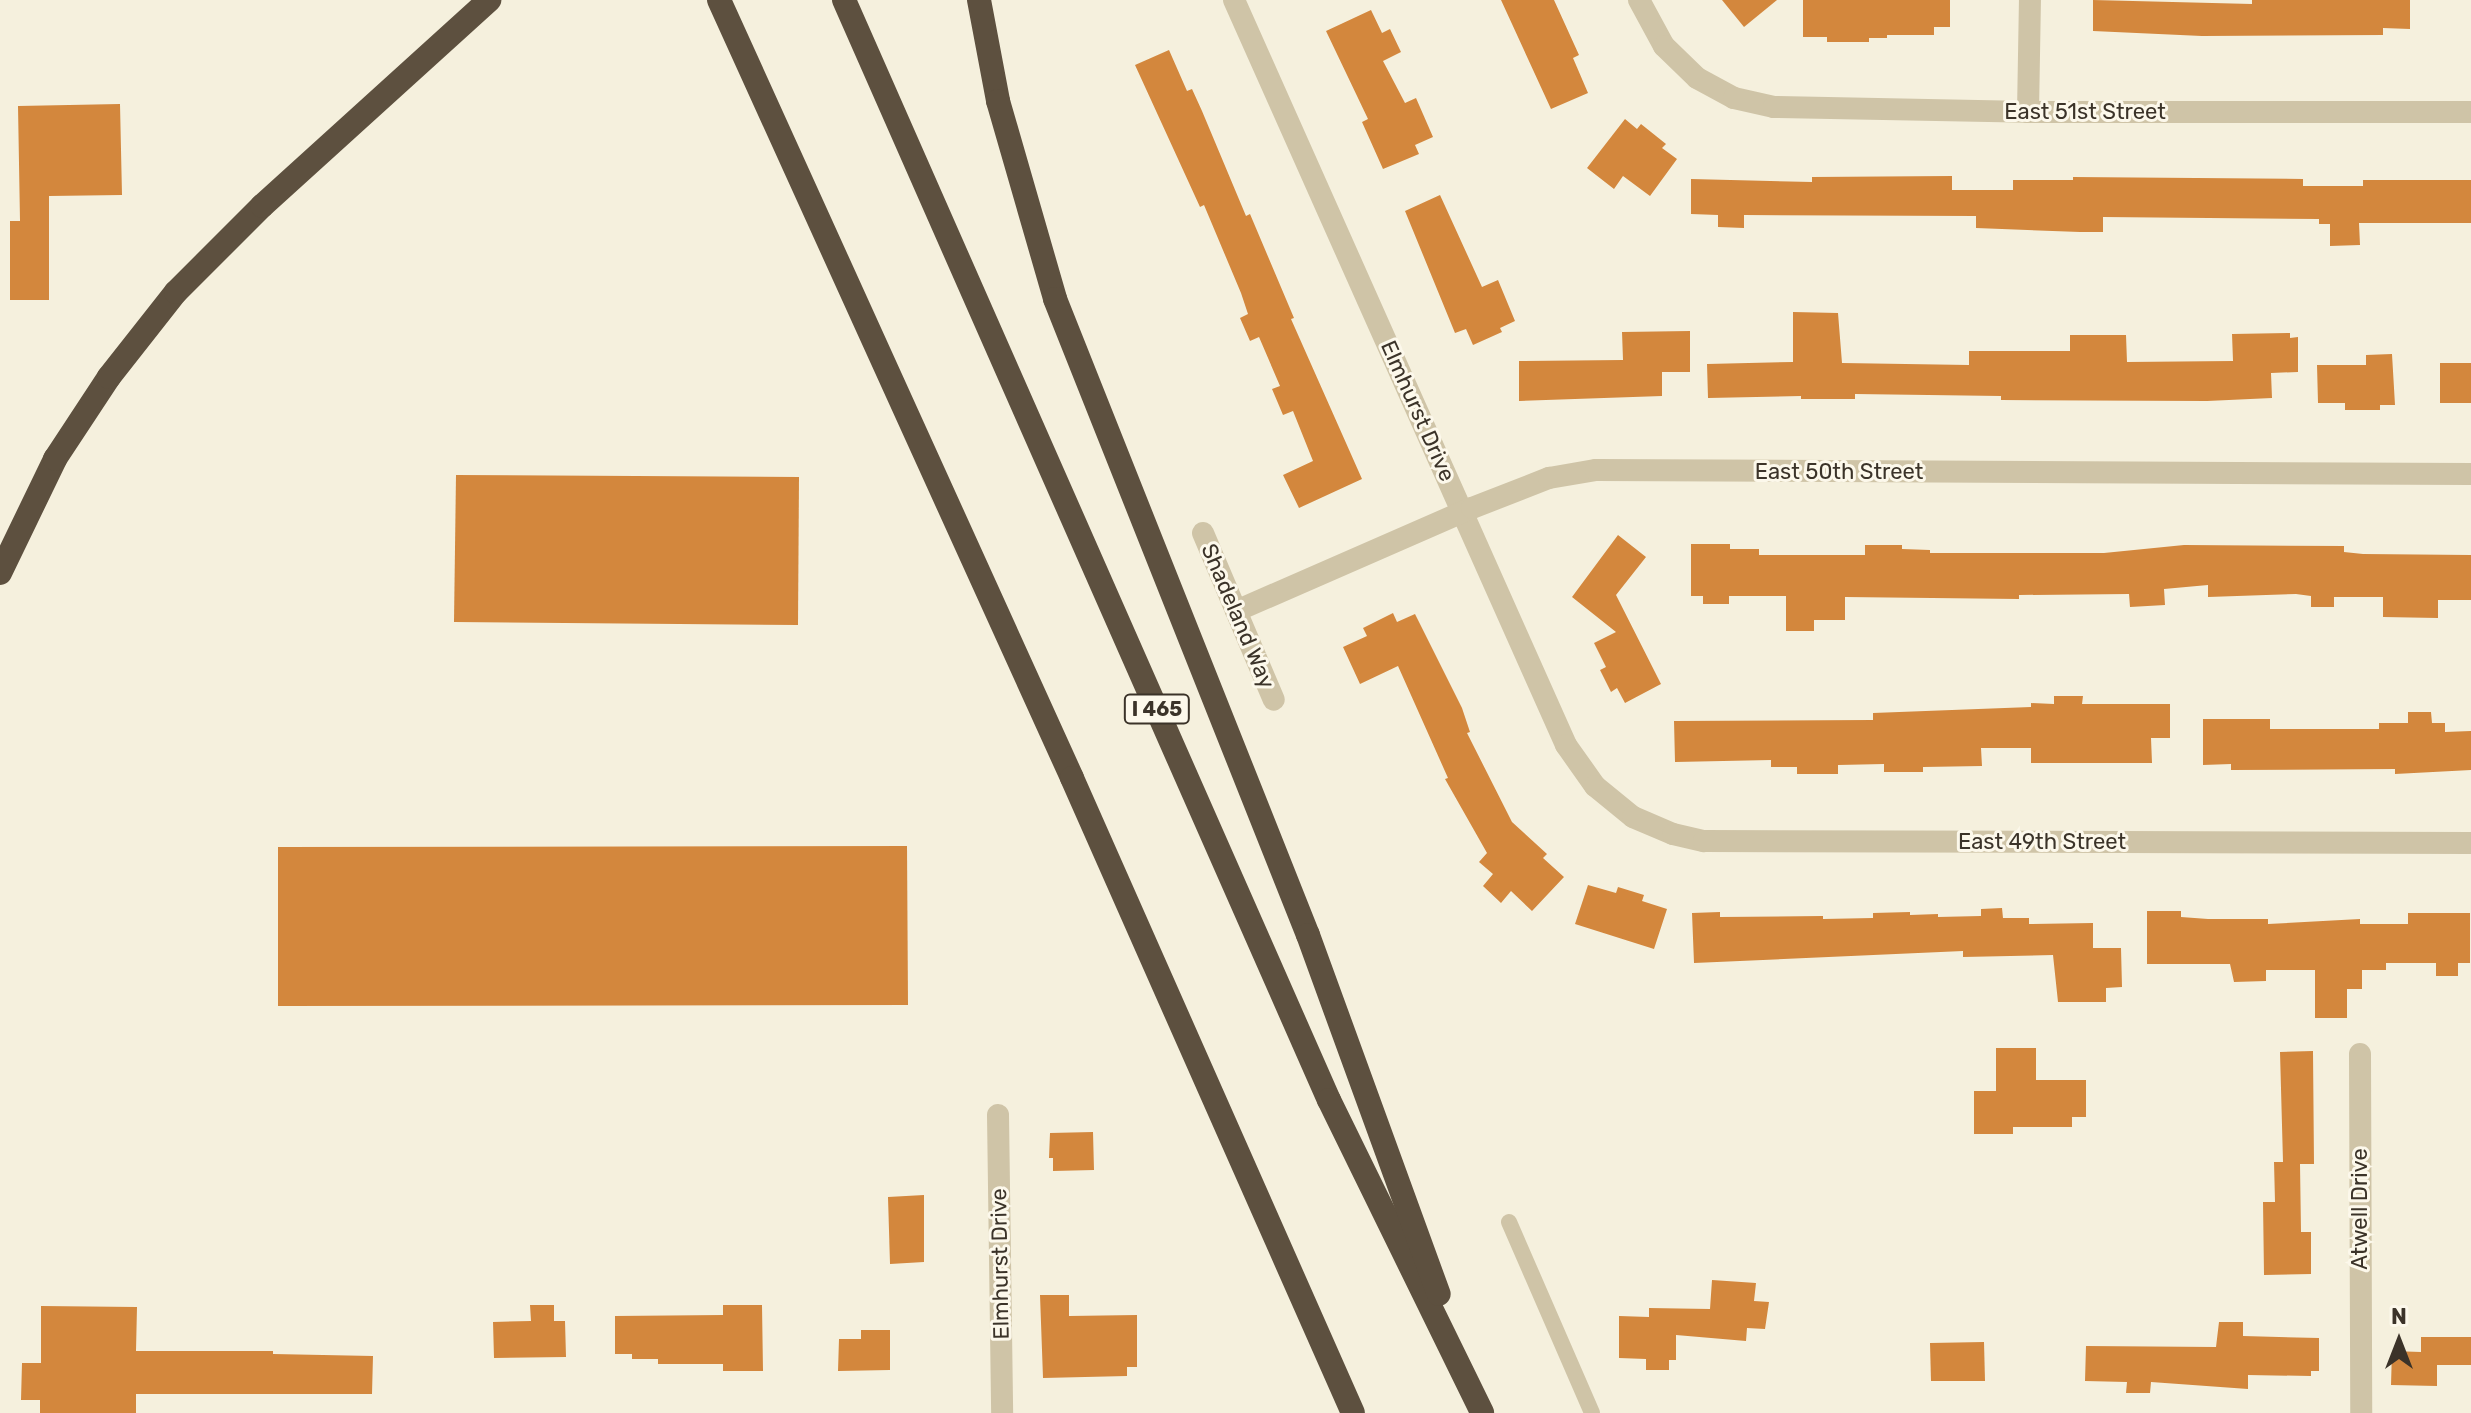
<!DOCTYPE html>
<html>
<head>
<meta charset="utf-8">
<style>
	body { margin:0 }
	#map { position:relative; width:2471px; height:1413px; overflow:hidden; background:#f5f0dd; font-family:Rubik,sans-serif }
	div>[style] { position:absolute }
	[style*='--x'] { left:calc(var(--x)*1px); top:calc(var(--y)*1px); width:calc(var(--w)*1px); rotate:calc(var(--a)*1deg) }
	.building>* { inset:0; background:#d3873d }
	.service>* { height:16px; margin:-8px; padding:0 8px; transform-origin:8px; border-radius:8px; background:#cfc4a7 }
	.minor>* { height:22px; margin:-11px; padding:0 11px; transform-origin:11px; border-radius:11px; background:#cfc4a7 }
	.motorway>* { height:24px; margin:-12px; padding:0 12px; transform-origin:12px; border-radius:12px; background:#5d503f }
	span { translate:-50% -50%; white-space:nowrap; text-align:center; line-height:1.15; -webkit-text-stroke:6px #fcf8eb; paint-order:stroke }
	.shield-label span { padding:2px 6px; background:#fcf8eb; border:2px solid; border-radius:6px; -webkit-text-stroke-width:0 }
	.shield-label { font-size:20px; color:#3b3329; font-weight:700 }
	.street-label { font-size:22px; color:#3b3329 }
	.north { position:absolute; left:2359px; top:1301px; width:80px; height:80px; -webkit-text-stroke:6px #fcf8eb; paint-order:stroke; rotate:0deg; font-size:22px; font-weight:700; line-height:32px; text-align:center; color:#3b3329 }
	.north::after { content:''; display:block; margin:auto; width:28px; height:36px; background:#3b3329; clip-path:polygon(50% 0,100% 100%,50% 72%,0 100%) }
</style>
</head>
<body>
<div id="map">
	<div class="building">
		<i style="clip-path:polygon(1501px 0,1554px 0,1579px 55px,1573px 58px,1588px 93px,1551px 109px)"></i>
		<i style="clip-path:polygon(1722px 0,1777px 0,1744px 27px)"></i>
		<i style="clip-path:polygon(1803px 0,1950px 0,1950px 27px,1934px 27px,1934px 35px,1887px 35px,1887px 38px,1869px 38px,1869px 42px,1827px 42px,1827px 37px,1803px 37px)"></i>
		<i style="clip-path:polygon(2093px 0,2252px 4px,2252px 0,2410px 0,2410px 29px,2383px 28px,2383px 35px,2202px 36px,2093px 31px)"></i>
		<i style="clip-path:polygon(1371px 10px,1382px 33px,1390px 29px,1401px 52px,1383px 61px,1405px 103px,1416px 98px,1433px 137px,1415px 145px,1419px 154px,1383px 169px,1362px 122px,1368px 119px,1326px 31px)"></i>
		<i style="clip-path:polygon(1169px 50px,1187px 91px,1192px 89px,1202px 111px,1246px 216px,1250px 214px,1294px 318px,1291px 319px,1362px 479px,1299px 508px,1283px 475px,1313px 461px,1293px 411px,1283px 415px,1272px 389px,1280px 386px,1259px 337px,1250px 341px,1240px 318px,1248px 314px,1241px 293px,1204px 205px,1200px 207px,1135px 65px)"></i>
		<i style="clip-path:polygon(120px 104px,122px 195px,49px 196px,49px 300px,10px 300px,10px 221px,20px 221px,18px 106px)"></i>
		<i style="clip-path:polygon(1625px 119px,1637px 129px,1641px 124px,1666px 144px,1662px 148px,1677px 159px,1650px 196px,1623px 176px,1614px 189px,1587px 168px)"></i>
		<i style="clip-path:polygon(1952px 176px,1952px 190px,2013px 190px,2013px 180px,2073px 180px,2073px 177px,2303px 179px,2303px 186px,2363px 186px,2363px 180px,2471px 180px,2471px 223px,2359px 223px,2360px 245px,2330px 246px,2330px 224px,2319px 224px,2319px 219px,2103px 217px,2103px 232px,2080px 232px,1976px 228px,1976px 216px,1744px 215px,1744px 228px,1718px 227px,1718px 215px,1691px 214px,1691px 179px,1812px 182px,1812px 177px)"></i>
		<i style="clip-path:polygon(1440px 195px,1482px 287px,1498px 280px,1515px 321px,1500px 328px,1502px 332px,1473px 345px,1466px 329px,1455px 333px,1405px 211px)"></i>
		<i style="clip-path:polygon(1793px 312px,1838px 313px,1842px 363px,1969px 365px,1969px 351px,2070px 351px,2070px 335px,2126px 335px,2127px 362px,2233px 361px,2232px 334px,2290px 333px,2290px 338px,2298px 337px,2298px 372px,2271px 373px,2272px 398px,2207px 401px,2001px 400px,2001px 396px,1855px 394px,1855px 399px,1801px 399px,1801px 396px,1708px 398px,1707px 364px,1793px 362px)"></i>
		<i style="clip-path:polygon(1690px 331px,1690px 372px,1662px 372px,1662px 396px,1519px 401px,1519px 361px,1623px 360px,1622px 332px)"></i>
		<i style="clip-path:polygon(2392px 354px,2395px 405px,2380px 405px,2380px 410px,2345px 410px,2345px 403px,2318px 403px,2317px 365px,2366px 365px,2366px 355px)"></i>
		<i style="clip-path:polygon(2440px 363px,2471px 363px,2471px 403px,2440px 403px)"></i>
		<i style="clip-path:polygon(456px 475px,799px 477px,798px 625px,454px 622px)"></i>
		<i style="clip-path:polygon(1618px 535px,1646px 557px,1616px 595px,1661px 684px,1625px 703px,1617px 688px,1611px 692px,1600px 670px,1606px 667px,1594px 643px,1616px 632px,1572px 597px)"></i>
		<i style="clip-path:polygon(1691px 544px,1730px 544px,1730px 549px,1759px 549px,1759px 555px,1865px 555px,1865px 545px,1902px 545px,1902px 549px,1930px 550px,1930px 553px,2104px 553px,2184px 545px,2344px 546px,2344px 552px,2363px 554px,2471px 555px,2471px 600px,2438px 600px,2438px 618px,2383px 617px,2383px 597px,2334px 597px,2334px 607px,2311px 607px,2311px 596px,2296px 594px,2208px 597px,2208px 585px,2164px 589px,2165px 605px,2130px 607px,2129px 594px,2019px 595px,2019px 599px,1845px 597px,1845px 620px,1814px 620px,1814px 631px,1786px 631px,1786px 596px,1729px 596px,1729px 604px,1703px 604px,1703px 596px,1691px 596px)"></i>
		<i style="clip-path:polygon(1393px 613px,1397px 622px,1415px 614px,1462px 708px,1470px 732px,1467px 733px,1512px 822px,1547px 854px,1543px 858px,1564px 877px,1532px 911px,1511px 891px,1501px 903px,1483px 886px,1493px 874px,1479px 862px,1487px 853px,1445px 779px,1448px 778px,1398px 666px,1360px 684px,1343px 647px,1367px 636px,1363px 628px)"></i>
		<i style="clip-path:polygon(2054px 696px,2083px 696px,2082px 704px,2170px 704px,2170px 738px,2151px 738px,2152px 763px,2031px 763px,2031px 748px,1981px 748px,1982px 766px,1923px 767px,1923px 772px,1884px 772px,1884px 764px,1838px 765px,1838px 774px,1797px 774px,1797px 767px,1771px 767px,1771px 760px,1675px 762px,1674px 721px,1873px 720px,1873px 713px,2031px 707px,2031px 703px,2054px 704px)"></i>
		<i style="clip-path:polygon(2408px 712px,2431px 712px,2432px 723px,2445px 723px,2445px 732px,2471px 731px,2471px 770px,2395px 774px,2395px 769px,2231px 770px,2231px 764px,2203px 765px,2203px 719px,2270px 719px,2270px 729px,2379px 729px,2379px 723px,2408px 723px)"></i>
		<i style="clip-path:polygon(907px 846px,908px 1005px,278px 1006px,278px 847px)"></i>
		<i style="clip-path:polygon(1588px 885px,1616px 893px,1618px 887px,1644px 895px,1642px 901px,1667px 909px,1654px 949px,1575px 924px)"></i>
		<i style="clip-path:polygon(2002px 908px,2003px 918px,2029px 918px,2029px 924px,2093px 923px,2093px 948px,2121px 948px,2122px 987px,2106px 988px,2106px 1002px,2058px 1002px,2053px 955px,1963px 957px,1963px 951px,1694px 963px,1692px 913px,1720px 912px,1720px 917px,1823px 916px,1823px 919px,1873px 918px,1873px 913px,1910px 912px,1910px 915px,1938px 914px,1938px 917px,1981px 916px,1981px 909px)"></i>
		<i style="clip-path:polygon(2147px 911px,2181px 911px,2181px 917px,2208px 919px,2268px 919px,2268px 924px,2360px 919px,2360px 924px,2408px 924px,2408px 913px,2470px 913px,2470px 963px,2458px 963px,2458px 976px,2436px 976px,2436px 963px,2386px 963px,2386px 970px,2362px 970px,2362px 989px,2347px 989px,2347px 1018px,2315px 1018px,2315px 970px,2266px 970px,2266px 981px,2234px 982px,2230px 964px,2147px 964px)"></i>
		<i style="clip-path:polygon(1996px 1048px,2036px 1048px,2036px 1080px,2086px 1080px,2086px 1117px,2072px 1117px,2072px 1127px,2013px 1127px,2013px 1134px,1974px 1134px,1974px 1091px,1996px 1091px)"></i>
		<i style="clip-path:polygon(2313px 1051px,2314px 1164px,2300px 1164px,2301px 1232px,2311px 1232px,2311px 1274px,2264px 1275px,2263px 1202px,2275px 1202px,2274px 1162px,2283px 1162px,2280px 1052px)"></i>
		<i style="clip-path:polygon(1093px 1132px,1094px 1170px,1053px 1171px,1053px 1158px,1049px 1158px,1050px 1133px)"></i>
		<i style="clip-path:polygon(924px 1195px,924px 1262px,890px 1264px,888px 1197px)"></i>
		<i style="clip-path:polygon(1712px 1280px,1756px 1283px,1754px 1301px,1769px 1302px,1765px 1329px,1747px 1328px,1746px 1341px,1676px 1335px,1676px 1360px,1669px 1360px,1669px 1370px,1646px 1370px,1646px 1359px,1619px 1358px,1619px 1316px,1649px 1317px,1649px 1308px,1710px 1309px)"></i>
		<i style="clip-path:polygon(1040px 1295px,1069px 1295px,1069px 1316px,1137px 1315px,1137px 1367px,1127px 1367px,1127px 1376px,1043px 1378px)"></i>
		<i style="clip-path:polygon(530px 1305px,554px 1305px,554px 1321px,565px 1321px,566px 1357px,494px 1358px,493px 1322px,531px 1321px)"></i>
		<i style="clip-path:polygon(723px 1305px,762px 1305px,763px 1371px,723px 1371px,723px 1364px,658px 1364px,658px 1359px,632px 1359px,632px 1354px,615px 1354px,615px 1316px,723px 1315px)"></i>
		<i style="clip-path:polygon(41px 1306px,137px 1307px,136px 1351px,273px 1351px,273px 1354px,373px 1356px,372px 1394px,136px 1394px,136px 1413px,40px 1413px,40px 1400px,21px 1400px,22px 1363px,41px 1363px)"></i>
		<i style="clip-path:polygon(2219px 1322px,2243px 1322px,2243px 1336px,2319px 1338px,2319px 1371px,2311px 1371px,2311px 1376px,2248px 1375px,2248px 1389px,2151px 1382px,2150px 1393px,2126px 1393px,2127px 1382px,2085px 1381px,2086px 1346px,2216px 1347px)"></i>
		<i style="clip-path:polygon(861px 1330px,890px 1330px,890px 1370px,838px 1371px,839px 1339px,861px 1339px)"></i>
		<i style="clip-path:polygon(2421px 1337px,2471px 1337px,2471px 1365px,2437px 1365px,2437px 1386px,2391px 1385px,2392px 1351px,2421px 1352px)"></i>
		<i style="clip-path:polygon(1984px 1342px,1985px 1381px,1931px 1381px,1930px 1343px)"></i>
	</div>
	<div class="service">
		<i style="--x:1509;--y:1222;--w:208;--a:66.5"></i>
	</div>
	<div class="minor">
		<i style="--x:1234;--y:0;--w:816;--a:65.98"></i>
		<i style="--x:1566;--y:745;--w:50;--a:54.7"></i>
		<i style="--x:1595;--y:786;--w:49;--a:39.2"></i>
		<i style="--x:1633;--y:817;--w:43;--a:23"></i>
		<i style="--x:1673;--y:834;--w:32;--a:13"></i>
		<i style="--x:1704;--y:841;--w:767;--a:0.15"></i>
		<i style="--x:1639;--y:0;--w:52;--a:61.5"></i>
		<i style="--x:1664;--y:46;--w:46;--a:44.1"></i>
		<i style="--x:1697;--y:78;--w:42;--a:28.4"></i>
		<i style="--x:1734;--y:98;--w:41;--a:12.7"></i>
		<i style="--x:1774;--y:107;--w:254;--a:1.1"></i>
		<i style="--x:2028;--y:112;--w:443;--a:0"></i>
		<i style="--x:2028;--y:112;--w:112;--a:-89"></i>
		<i style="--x:1203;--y:533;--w:181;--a:67"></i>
		<i style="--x:1236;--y:611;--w:257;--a:-23.6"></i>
		<i style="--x:1472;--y:508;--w:83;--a:-21.3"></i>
		<i style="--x:1549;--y:478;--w:48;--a:-9.7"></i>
		<i style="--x:1596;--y:470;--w:875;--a:0.26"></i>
		<i style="--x:2360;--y:1054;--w:359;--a:89.8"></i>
		<i style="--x:998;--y:1115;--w:298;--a:89.2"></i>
	</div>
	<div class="motorway">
		<i style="--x:719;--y:0;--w:854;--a:65.59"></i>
		<i style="--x:1072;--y:778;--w:694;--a:66.13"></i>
		<i style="--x:844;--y:0;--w:1202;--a:66.21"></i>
		<i style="--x:1329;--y:1100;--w:348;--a:63.9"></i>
		<i style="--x:979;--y:0;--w:103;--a:79.3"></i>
		<i style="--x:998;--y:101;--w:206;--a:73.9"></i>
		<i style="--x:1055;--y:299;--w:684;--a:68.31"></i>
		<i style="--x:1308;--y:935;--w:382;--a:70"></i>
		<i style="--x:0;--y:573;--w:127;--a:-64.2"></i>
		<i style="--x:55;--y:459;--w:98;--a:-56.6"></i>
		<i style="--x:109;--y:377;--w:108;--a:-51.8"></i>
		<i style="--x:176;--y:292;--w:122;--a:-45"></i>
		<i style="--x:262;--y:206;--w:307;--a:-42.2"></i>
	</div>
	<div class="shield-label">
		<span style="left:1157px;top:709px">I 465</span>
	</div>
	<div class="street-label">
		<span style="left:2085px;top:112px">East 51st Street</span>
		<span style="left:1418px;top:411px;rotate:66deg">Elmhurst Drive</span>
		<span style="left:1839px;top:472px">East 50th Street</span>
		<span style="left:1238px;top:616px;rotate:67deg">Shadeland Way</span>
		<span style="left:2042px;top:842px">East 49th Street</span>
		<span style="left:2360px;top:1209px;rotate:-90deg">Atwell Drive</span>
		<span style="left:1000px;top:1264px;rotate:-91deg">Elmhurst Drive</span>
	</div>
	<div class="north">N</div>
</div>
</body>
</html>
